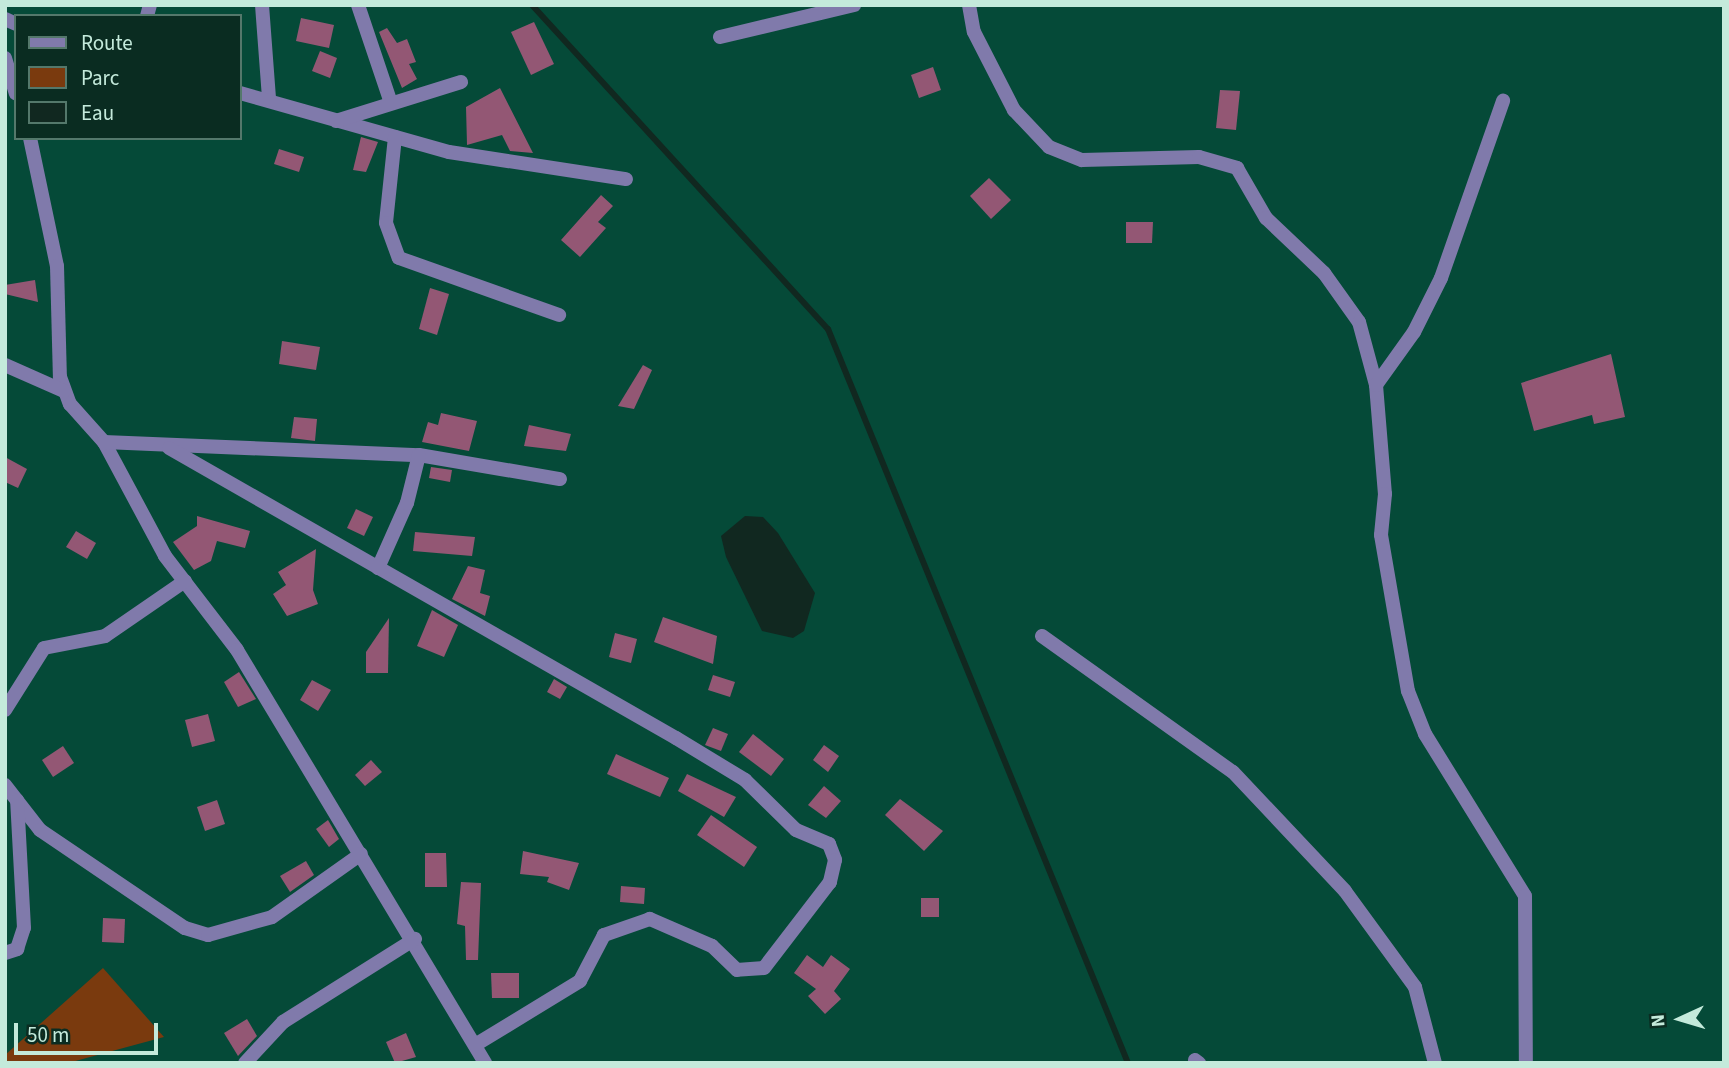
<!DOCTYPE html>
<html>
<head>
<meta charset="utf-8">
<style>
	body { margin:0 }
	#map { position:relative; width:1729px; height:1068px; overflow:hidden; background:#054a38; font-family:"Source Sans 3",sans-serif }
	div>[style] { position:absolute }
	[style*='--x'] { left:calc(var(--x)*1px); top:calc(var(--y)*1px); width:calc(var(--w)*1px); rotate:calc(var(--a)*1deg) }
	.green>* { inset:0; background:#7a3a0e }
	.water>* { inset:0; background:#112820 }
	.stream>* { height:6px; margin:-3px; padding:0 3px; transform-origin:3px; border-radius:3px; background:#112820 }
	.building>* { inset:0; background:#935774 }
	.minor>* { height:14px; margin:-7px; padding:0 7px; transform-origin:7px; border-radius:7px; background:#807aab }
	span { translate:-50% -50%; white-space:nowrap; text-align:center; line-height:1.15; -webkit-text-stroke:5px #0a2c21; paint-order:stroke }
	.frame { position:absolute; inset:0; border:7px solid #c4eadb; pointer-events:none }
	.legend { position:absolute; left:14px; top:14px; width:228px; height:126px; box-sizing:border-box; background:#0a2c21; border:2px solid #54786b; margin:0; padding:9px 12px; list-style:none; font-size:21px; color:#c4eadb }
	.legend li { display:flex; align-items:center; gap:14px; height:35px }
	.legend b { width:35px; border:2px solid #54786b }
	.north { position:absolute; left:1645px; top:984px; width:70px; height:70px; -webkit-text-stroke:5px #0a2c21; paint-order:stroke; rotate:266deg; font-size:19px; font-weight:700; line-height:28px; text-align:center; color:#c4eadb }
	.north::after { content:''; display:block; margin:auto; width:24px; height:32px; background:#c4eadb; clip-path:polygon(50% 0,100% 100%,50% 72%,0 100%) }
	.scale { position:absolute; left:14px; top:1023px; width:144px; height:32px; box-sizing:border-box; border:4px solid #c4eadb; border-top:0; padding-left:9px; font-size:21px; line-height:24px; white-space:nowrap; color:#c4eadb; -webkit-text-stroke:5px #0a2c21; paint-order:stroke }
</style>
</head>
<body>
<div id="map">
	<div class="green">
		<i style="clip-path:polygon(103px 968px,164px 1037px,68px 1063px,5px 1063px,5px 1055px)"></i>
	</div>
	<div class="water">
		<i style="clip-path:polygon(745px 516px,763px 517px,778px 533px,815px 593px,804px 631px,793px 638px,762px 631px,726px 557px,721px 536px)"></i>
	</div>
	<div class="stream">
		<i style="--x:532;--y:5;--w:439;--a:47.6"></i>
		<i style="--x:828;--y:329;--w:793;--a:67.77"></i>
	</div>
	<div class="building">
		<i style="clip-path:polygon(301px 18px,334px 25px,329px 48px,296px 41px)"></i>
		<i style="clip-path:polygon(534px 22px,554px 64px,531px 75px,511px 32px)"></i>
		<i style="clip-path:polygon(387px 28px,397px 43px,407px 39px,416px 62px,409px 64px,417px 79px,402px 88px,379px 32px)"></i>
		<i style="clip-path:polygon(320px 51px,337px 58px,330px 78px,312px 71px)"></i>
		<i style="clip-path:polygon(933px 67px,941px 90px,919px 98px,911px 75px)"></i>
		<i style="clip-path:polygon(500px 88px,533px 153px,510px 151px,502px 135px,467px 145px,466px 107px)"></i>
		<i style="clip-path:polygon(1220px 90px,1240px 91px,1236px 130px,1216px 128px)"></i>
		<i style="clip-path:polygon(361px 137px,378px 142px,366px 172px,353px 170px)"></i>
		<i style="clip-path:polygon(279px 149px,304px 157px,299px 172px,274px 164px)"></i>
		<i style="clip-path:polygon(989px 178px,1011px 200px,991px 219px,970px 196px)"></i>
		<i style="clip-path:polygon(601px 195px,613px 206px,598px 222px,606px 228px,580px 257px,561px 240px)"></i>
		<i style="clip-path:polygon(1126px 222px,1153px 222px,1152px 243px,1126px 243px)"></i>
		<i style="clip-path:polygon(35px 280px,38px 302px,5px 294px,5px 285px)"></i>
		<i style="clip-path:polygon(430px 288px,449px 294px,437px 335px,419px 329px)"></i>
		<i style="clip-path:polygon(282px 341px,320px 347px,316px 370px,279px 364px)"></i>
		<i style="clip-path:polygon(1611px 354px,1625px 417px,1594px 424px,1592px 415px,1534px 431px,1521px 383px)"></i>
		<i style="clip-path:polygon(643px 365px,652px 370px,634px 409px,618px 406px)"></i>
		<i style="clip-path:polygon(441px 413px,477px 421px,469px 451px,422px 442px,428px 422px,438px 425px)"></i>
		<i style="clip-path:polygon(294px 417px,317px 419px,315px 441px,291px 438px)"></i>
		<i style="clip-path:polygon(529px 425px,571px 434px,566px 451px,524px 446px)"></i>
		<i style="clip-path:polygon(5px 457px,27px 469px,18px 488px,5px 482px)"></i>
		<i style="clip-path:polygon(431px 467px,452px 470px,450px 482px,429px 478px)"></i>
		<i style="clip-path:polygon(356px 509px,373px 517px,364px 536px,347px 528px)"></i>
		<i style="clip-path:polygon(197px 516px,250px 531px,245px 548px,217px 541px,211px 561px,194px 570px,173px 542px,197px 526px)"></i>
		<i style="clip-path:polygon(76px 531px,96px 543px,87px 559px,66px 547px)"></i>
		<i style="clip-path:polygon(415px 532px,475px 537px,472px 556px,413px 551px)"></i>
		<i style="clip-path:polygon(316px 549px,313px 590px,318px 604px,287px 616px,273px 594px,286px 585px,278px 572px)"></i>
		<i style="clip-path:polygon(468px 566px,485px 570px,480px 593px,490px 596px,485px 616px,452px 599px)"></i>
		<i style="clip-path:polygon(432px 610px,458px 625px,444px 657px,417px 646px)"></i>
		<i style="clip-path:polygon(663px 617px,717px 636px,713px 664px,654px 642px)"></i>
		<i style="clip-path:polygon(389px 618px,388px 673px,366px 673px,366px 652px)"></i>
		<i style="clip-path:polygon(615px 633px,637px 639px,631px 663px,609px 657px)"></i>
		<i style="clip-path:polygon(239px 672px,256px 699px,238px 707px,224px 682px)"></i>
		<i style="clip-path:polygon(713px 675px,735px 682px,730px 697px,708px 690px)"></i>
		<i style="clip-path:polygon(554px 679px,567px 687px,560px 699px,547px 692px)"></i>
		<i style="clip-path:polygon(312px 680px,331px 690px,318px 711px,300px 700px)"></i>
		<i style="clip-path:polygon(208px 714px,215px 741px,192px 747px,185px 720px)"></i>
		<i style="clip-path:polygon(713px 728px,728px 734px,721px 751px,705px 745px)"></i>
		<i style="clip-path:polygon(753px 734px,784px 759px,771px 776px,739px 752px)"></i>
		<i style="clip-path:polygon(824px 745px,839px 756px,828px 772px,813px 760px)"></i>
		<i style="clip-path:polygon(63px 746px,74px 763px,53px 777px,42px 760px)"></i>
		<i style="clip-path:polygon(616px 754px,669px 778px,660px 797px,607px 774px)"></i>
		<i style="clip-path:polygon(371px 760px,382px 772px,365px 786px,355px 775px)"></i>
		<i style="clip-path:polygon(687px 774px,736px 797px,724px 817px,678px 791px)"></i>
		<i style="clip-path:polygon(824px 786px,841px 801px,826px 818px,808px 805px)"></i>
		<i style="clip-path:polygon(900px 799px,943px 831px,924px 851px,885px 815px)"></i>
		<i style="clip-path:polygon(217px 800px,225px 824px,205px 831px,197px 807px)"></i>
		<i style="clip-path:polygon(711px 815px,757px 847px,744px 867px,697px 835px)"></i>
		<i style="clip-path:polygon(328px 820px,339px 839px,329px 847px,316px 829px)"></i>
		<i style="clip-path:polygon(523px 851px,579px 863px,569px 890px,547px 882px,549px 877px,520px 874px)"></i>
		<i style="clip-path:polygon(425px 853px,446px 853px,447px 887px,425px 887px)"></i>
		<i style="clip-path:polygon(306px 861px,314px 875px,290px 892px,280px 876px)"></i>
		<i style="clip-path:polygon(461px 882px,481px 883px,478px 960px,466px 960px,465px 926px,457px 924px)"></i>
		<i style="clip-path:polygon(621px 886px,645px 888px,644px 904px,620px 902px)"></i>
		<i style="clip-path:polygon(921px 898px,939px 898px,939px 917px,921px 917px)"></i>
		<i style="clip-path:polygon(103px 918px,125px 919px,124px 943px,102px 942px)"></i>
		<i style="clip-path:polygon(807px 955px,823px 967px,831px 955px,850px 969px,834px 991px,841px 999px,825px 1014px,808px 996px,816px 989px,794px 973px)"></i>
		<i style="clip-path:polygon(491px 973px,519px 973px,519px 998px,492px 998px)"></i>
		<i style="clip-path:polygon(247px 1019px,257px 1036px,238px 1056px,224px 1033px)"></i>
		<i style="clip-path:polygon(406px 1033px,416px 1057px,395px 1063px,386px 1042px)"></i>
	</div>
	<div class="minor">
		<i style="--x:262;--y:5;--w:94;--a:85.7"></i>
		<i style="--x:358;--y:5;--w:103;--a:71.4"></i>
		<i style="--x:969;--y:5;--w:27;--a:80"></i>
		<i style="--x:974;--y:32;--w:88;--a:62.9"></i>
		<i style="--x:1014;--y:110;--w:51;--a:46.6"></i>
		<i style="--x:1049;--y:147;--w:35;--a:22"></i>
		<i style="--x:1082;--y:160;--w:117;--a:-1.5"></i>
		<i style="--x:1199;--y:157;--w:40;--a:16"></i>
		<i style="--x:1237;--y:168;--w:58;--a:59.9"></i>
		<i style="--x:1266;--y:218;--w:80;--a:43.5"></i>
		<i style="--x:1324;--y:273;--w:60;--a:54.5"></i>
		<i style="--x:1359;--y:322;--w:65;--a:74.9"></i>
		<i style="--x:1376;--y:385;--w:109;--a:85.3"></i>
		<i style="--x:1385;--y:494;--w:41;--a:95.6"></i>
		<i style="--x:1381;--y:535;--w:158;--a:80.2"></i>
		<i style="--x:1408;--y:691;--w:46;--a:68.4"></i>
		<i style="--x:1425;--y:734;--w:190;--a:58.3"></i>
		<i style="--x:1525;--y:896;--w:167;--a:89.7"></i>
		<i style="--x:147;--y:16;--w:11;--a:-75"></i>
		<i style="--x:5;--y:19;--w:12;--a:24"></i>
		<i style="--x:720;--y:37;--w:138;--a:-13.4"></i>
		<i style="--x:5;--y:58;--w:37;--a:73"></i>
		<i style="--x:240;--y:93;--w:217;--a:15.8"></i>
		<i style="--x:449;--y:152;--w:179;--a:8.7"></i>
		<i style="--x:336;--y:121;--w:131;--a:-17.3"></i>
		<i style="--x:395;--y:137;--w:86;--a:96"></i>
		<i style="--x:386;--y:223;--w:37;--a:70"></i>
		<i style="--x:399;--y:258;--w:170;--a:19.6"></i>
		<i style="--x:30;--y:138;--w:131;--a:78.1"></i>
		<i style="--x:57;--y:266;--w:111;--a:88.5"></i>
		<i style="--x:60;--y:377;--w:29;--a:70"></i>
		<i style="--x:70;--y:404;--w:51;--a:48.2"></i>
		<i style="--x:104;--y:442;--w:129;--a:61.8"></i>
		<i style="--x:165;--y:556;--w:118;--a:52.5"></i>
		<i style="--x:237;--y:650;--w:482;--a:59"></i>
		<i style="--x:5;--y:365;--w:64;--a:23.8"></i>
		<i style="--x:1376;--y:385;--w:65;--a:-54.4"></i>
		<i style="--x:1414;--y:332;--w:60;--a:-63.4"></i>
		<i style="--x:1441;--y:278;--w:188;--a:-70.7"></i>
		<i style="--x:104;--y:442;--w:315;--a:2.4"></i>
		<i style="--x:419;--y:455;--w:143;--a:9.7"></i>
		<i style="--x:169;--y:448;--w:584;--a:29.77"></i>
		<i style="--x:676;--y:738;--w:81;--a:31.3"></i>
		<i style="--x:745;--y:780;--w:71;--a:44.4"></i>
		<i style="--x:796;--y:830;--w:36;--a:23"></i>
		<i style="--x:829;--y:844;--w:17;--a:69"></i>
		<i style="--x:835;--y:860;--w:23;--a:103"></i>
		<i style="--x:830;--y:882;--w:108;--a:127.5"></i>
		<i style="--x:764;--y:968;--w:27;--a:176"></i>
		<i style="--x:737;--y:970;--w:35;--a:-136"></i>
		<i style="--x:712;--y:946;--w:68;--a:-156.5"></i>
		<i style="--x:650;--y:919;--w:49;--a:160.8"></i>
		<i style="--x:604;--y:935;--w:52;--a:117.6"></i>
		<i style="--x:580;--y:981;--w:123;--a:148.6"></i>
		<i style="--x:378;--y:568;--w:71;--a:-66"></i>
		<i style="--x:407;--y:503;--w:49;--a:-76"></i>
		<i style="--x:1042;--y:636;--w:234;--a:35.5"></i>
		<i style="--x:1233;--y:772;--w:163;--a:46.7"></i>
		<i style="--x:1345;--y:891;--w:119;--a:53.9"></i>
		<i style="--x:1415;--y:987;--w:79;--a:75.3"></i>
		<i style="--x:5;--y:710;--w:73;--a:-57.8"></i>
		<i style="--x:44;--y:648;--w:62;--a:-11.1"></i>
		<i style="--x:105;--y:636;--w:97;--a:-34.5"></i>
		<i style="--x:5;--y:785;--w:57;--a:52.1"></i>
		<i style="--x:40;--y:830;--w:175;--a:34.1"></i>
		<i style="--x:185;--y:928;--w:24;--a:17"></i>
		<i style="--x:208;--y:935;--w:66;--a:-15.7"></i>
		<i style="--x:272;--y:917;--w:109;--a:-35.3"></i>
		<i style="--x:5;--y:953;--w:13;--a:-18"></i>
		<i style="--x:17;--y:949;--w:22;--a:-72"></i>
		<i style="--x:24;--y:928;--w:128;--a:-93.1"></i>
		<i style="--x:1195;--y:1060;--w:5;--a:37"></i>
		<i style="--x:245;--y:1063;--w:56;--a:-47.2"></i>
		<i style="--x:283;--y:1022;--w:156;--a:-32.2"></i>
	</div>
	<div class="frame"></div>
	<ul class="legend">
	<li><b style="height:9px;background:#807aab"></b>Route</li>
	<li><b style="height:19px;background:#7a3a0e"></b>Parc</li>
	<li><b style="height:19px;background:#112820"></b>Eau</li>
	</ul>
	<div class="north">N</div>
	<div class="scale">50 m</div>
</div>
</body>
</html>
